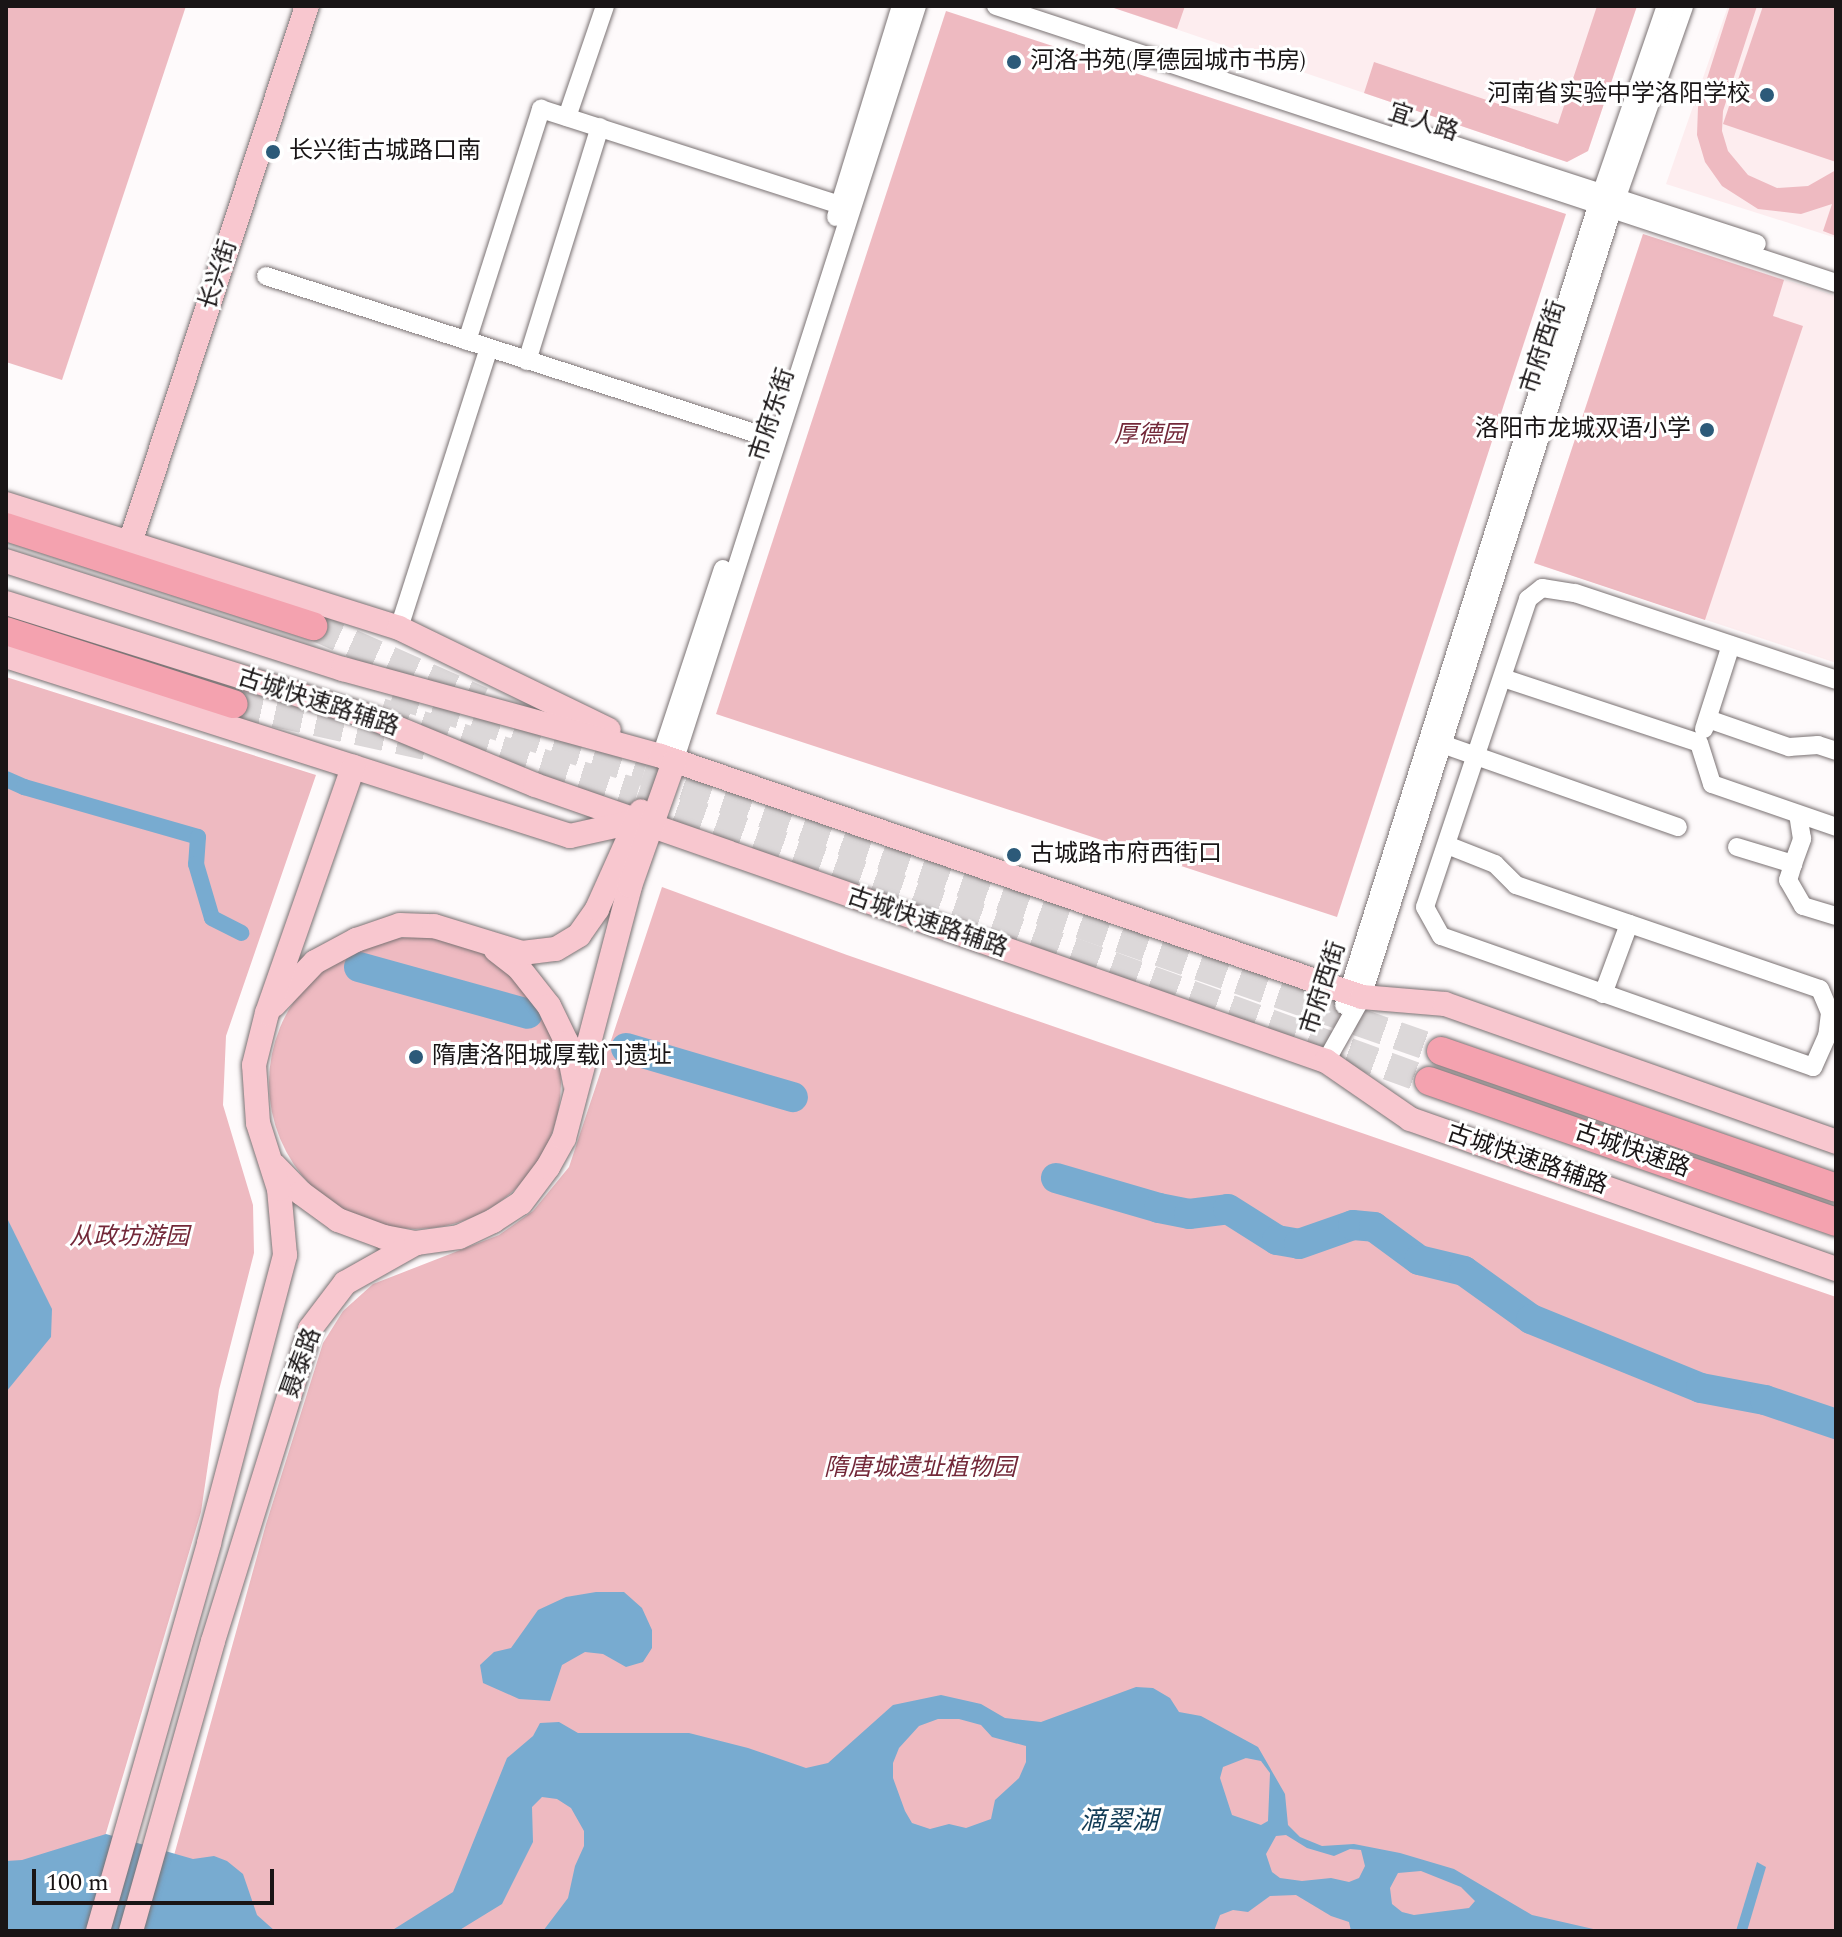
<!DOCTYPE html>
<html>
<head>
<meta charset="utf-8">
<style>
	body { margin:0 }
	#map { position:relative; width:1842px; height:1937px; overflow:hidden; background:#fefafb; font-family:Spectral,"Noto Sans SC",serif }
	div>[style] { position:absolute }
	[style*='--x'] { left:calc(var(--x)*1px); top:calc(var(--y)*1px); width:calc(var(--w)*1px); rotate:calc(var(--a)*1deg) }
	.built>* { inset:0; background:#fdedef }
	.green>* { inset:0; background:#eebac1 }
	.round { border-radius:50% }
	.water>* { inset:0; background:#78abd0 }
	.canal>* { height:16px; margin:-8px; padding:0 8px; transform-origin:8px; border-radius:8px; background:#78abd0 }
	.river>* { height:30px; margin:-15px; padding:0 15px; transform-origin:15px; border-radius:15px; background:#78abd0 }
	.highway-tunnel>* { height:28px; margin-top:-14px; transform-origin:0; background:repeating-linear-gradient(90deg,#dcd8d9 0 28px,transparent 0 42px) }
	.roads { filter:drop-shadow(0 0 2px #7a7273) drop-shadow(0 0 2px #7a7273) }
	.minor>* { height:18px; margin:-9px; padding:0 9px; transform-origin:9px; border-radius:9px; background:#fff }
	.major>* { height:24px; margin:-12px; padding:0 12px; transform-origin:12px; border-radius:12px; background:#f8c7cf }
	.highway>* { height:28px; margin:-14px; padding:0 14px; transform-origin:14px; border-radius:14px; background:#f4a2af }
	.dots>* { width:22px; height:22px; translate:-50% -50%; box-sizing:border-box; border:4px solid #fff; border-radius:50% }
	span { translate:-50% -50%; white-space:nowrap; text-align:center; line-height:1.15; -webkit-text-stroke:6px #fff; paint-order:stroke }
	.poi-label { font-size:24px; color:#191516 }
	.left { translate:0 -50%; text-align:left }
	.right { translate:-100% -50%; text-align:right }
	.street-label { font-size:24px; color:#191516 }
	.park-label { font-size:24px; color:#732839; font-style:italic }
	.water-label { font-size:26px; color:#113b55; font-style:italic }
	.frame { position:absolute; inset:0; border:8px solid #191516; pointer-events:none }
	.scale { position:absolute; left:32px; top:1869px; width:242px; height:36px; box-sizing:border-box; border:4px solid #191516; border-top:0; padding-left:10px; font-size:24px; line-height:28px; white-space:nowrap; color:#191516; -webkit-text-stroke:6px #fff; paint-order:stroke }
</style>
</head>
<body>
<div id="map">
	<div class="built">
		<i style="clip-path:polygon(1108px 6px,1637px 6px,1588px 151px,1567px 162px)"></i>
		<i style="clip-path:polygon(1728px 6px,1836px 6px,1836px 238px,1666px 184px)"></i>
		<i style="clip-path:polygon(1643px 234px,1836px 296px,1836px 663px,1534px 563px)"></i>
	</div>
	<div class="green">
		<i style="clip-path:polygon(6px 6px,186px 6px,62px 380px,6px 362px)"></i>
		<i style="clip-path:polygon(1108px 6px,1185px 6px,1177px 29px)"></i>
		<i style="clip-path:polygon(1597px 6px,1637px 6px,1588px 151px,1567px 162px,1364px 93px,1374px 62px,1558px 124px)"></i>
		<i style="clip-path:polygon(1730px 6px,1757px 6px,1723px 111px,1722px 131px,1728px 151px,1748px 175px,1777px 188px,1808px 186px,1836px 170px,1836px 236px,1823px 231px,1832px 204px,1801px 214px,1758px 209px,1722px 186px,1705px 162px,1697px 135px,1698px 107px)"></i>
		<i style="clip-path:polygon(1763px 6px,1836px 6px,1836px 162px,1723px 124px)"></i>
		<i style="clip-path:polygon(946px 11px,1566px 214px,1337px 917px,716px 714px)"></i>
		<i style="clip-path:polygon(1643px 234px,1784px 280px,1773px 316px,1803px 326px,1705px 620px,1534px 563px)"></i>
		<i style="clip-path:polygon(6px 677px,316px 775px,226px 1036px,223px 1105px,253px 1205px,254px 1253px,219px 1390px,201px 1512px,77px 1931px,6px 1931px)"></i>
		<i style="clip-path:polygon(662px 887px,847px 955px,1836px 1297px,1836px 1931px,153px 1931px,266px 1524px,323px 1343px,343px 1311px,373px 1284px,499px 1235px,533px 1211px,569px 1167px)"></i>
		<i class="round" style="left:269px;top:937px;width:292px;height:292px"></i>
	</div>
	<div class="water">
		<i style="clip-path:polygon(6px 1216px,52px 1309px,51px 1337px,6px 1392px)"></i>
		<i style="clip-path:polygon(596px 1592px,624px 1592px,642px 1608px,652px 1630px,652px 1648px,643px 1662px,626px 1667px,603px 1654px,585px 1652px,562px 1665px,550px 1701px,519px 1699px,483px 1683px,480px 1665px,494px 1652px,511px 1648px,538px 1610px,566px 1597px)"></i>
		<i style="clip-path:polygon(evenodd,1136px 1687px,1153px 1688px,1170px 1698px,1179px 1712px,1201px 1716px,1258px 1747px,1285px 1794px,1288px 1825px,1300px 1837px,1322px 1846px,1354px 1844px,1400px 1853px,1454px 1869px,1532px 1915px,1602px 1931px,1351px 1931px,1349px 1922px,1331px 1916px,1296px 1895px,1270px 1896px,1248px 1912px,1233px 1910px,1220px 1915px,1214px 1931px,543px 1931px,568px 1898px,575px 1866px,584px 1846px,584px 1831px,571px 1808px,557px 1799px,542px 1797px,532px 1807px,533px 1842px,502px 1904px,458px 1931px,391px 1931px,453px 1892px,507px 1758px,533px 1736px,540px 1723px,559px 1722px,578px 1733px,689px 1733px,748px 1748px,806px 1768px,828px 1763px,893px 1705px,941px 1695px,981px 1704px,1005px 1718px,1041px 1722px,1136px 1687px,938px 1719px,959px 1719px,981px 1725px,992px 1737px,1026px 1746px,1026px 1762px,1019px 1778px,995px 1800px,991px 1819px,966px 1828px,949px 1824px,930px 1829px,912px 1823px,905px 1811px,893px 1778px,893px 1763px,899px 1748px,919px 1726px,938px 1719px,1136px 1687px,1246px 1758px,1261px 1761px,1270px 1773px,1268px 1821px,1261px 1825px,1232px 1815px,1220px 1778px,1223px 1767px,1246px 1758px,1136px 1687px,1286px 1835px,1307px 1848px,1334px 1856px,1350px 1849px,1361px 1850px,1365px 1866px,1359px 1878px,1349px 1882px,1331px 1878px,1302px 1881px,1280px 1878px,1272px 1872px,1266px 1854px,1276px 1836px,1286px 1835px,1136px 1687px,1421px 1871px,1461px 1887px,1475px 1901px,1469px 1908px,1414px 1915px,1402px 1912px,1392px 1904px,1390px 1888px,1398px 1873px,1421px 1871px)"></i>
		<i style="clip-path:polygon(106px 1834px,193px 1859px,214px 1856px,227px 1861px,243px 1874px,257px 1915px,275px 1931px,6px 1931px,6px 1861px,22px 1860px)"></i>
		<i style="clip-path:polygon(1757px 1862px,1766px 1867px,1747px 1931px,1736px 1931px)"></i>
	</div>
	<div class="canal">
		<i style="--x:6;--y:779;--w:20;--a:24"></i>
		<i style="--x:24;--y:787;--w:181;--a:16"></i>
		<i style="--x:198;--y:837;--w:27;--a:94"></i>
		<i style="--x:196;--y:864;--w:56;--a:73.5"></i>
		<i style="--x:212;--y:918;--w:33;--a:27"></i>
	</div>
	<div class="river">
		<i style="--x:359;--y:967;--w:175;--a:15.5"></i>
		<i style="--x:626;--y:1048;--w:174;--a:16.4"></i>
		<i style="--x:1056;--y:1178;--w:107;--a:16.2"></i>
		<i style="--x:1159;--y:1208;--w:31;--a:11"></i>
		<i style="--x:1189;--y:1214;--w:39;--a:-7"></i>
		<i style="--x:1228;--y:1209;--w:58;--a:32.3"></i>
		<i style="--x:1277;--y:1240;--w:22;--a:10"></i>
		<i style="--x:1299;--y:1244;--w:57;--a:-19.4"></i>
		<i style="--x:1353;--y:1225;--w:21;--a:5"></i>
		<i style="--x:1374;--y:1227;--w:56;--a:36.3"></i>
		<i style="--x:1419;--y:1260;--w:46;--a:13.7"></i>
		<i style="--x:1464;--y:1271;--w:82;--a:35.6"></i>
		<i style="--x:1531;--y:1319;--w:183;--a:22.1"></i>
		<i style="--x:1701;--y:1388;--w:65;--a:10.6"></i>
		<i style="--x:1765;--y:1400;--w:75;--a:18.7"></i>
	</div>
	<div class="highway-tunnel">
		<i style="--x:313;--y:626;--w:185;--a:23.9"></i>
		<i style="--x:393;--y:694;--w:263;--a:17.3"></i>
		<i style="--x:644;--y:772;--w:844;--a:19.29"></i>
		<i style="--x:234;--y:704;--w:200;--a:12.4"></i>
		<i style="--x:381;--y:712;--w:269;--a:17.5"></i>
		<i style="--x:638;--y:793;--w:842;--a:20.01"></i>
	</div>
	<div class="roads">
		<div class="minor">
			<i style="--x:996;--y:6;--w:884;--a:18.25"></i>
			<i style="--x:567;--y:117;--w:117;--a:-71.1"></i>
			<i style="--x:1401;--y:128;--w:374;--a:18"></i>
			<i style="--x:836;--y:217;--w:221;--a:-72.9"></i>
			<i style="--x:266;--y:276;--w:526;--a:17.82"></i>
			<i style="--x:467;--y:341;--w:244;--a:-72.3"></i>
			<i style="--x:541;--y:109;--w:314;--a:17.8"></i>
			<i style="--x:527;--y:361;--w:245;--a:-72.7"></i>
			<i style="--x:399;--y:628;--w:294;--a:-72.2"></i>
			<i style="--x:1503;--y:678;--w:206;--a:18.3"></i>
			<i style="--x:1699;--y:743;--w:43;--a:72.4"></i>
			<i style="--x:1712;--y:784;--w:131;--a:19.1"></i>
			<i style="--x:1708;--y:719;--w:86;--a:19.1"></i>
			<i style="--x:1789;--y:747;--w:29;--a:-4"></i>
			<i style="--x:1818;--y:745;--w:19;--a:18"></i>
			<i style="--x:1704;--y:729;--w:88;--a:-72.2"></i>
			<i style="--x:1442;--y:744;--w:250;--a:19.4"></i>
			<i style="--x:661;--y:756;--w:197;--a:-71.7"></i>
			<i style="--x:674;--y:762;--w:794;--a:-72.18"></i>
			<i style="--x:1447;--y:845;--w:52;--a:21.6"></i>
			<i style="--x:1495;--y:864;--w:30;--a:45"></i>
			<i style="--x:1516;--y:885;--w:321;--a:18.9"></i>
			<i style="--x:1820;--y:989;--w:26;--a:67"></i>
			<i style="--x:1830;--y:1013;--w:23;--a:97"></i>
			<i style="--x:1827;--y:1036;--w:34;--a:114"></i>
			<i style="--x:1813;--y:1067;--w:394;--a:-160.6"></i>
			<i style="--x:1441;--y:936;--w:33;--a:-119"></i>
			<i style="--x:1425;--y:907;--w:325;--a:-71.5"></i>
			<i style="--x:1528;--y:599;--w:18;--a:-38"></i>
			<i style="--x:1542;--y:588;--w:33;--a:9"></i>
			<i style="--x:1575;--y:593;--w:275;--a:18.4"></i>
			<i style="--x:1737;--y:847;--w:59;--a:16.9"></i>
			<i style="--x:1793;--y:864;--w:17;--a:107"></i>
			<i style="--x:1788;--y:880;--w:30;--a:60"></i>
			<i style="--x:1803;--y:906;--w:34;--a:17"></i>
			<i style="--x:1793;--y:864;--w:27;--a:-70"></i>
			<i style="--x:1802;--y:839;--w:25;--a:-99"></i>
			<i style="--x:1603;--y:994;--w:75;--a:-69.6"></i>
			<i style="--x:1344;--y:1005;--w:838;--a:-72.43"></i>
			<i style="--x:1597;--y:206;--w:212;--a:-71"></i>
			<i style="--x:1326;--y:1061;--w:73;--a:-60.6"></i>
			<i style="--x:1362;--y:997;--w:825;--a:-72.36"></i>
			<i style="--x:1612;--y:211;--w:217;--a:-70.6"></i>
		</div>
		<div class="major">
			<i style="--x:6;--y:504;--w:412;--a:17.5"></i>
			<i style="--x:399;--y:628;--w:233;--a:25.9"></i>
			<i style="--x:130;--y:543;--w:565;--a:-71.76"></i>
			<i style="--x:6;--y:561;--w:354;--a:17.8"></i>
			<i style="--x:343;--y:669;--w:330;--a:15.3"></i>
			<i style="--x:661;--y:756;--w:741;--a:18.97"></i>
			<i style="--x:1362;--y:997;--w:83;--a:4.8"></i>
			<i style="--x:1445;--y:1004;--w:415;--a:19.4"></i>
			<i style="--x:6;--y:603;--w:381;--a:17.4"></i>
			<i style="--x:370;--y:717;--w:178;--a:22.4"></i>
			<i style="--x:535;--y:785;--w:838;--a:19.24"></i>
			<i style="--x:1326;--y:1061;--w:102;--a:34.6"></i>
			<i style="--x:1410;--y:1119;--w:452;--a:19.4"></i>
			<i style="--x:6;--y:656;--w:592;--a:17.7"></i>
			<i style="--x:570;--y:836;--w:69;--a:-12.6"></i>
			<i style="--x:496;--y:950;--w:29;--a:38"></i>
			<i style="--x:519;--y:968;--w:48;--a:51.7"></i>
			<i style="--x:549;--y:1006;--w:41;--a:64.1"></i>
			<i style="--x:567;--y:1043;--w:41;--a:78.7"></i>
			<i style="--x:274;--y:1005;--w:59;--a:-46.4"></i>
			<i style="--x:315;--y:962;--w:47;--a:-28.2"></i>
			<i style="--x:356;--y:940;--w:46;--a:-18.8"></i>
			<i style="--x:400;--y:925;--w:34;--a:2"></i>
			<i style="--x:434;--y:926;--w:92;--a:17.1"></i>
			<i style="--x:522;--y:953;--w:34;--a:-7"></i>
			<i style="--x:556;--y:949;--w:27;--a:-31"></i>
			<i style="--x:579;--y:935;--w:32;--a:-55"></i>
			<i style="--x:597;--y:909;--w:107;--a:-65.8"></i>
			<i style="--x:275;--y:1166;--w:37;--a:46"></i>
			<i style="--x:301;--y:1193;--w:46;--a:36.1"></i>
			<i style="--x:338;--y:1220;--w:49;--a:20.3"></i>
			<i style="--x:384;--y:1237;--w:33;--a:11"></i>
			<i style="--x:98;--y:1931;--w:404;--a:-74"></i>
			<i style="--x:209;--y:1543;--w:298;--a:-75.2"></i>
			<i style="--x:285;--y:1255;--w:66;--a:-95.2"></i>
			<i style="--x:279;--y:1189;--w:69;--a:-107.7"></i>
			<i style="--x:258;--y:1123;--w:58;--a:-93.9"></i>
			<i style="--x:254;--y:1065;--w:54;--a:-76"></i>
			<i style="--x:267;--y:1013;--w:261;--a:-70.7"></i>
			<i style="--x:131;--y:1931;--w:301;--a:-74.2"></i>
			<i style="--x:213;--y:1641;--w:327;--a:-72.7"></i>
			<i style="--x:310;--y:1329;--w:58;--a:-52.7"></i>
			<i style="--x:345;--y:1283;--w:81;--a:-29.4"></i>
			<i style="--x:416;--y:1243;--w:43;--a:-7.9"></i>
			<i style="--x:459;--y:1237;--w:38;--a:-25"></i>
			<i style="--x:493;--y:1221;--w:33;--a:-33"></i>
			<i style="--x:521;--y:1203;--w:45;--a:-53.1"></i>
			<i style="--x:548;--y:1167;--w:33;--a:-61"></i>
			<i style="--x:564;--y:1138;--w:260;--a:-75.3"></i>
			<i style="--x:630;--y:886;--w:132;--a:-70.5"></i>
		</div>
		<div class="highway">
			<i style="--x:6;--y:527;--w:323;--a:17.9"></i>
			<i style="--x:6;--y:631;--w:239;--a:17.8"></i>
			<i style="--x:1441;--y:1051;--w:418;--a:19.1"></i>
			<i style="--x:1429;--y:1081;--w:431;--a:19.1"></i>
		</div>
	</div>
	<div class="dots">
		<i style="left:1014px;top:62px;background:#2c5a79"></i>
		<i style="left:1767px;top:95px;background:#2c5a79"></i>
		<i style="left:273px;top:152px;background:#2c5a79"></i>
		<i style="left:1707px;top:430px;background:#2c5a79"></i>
		<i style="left:1014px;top:855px;background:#2c5a79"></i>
		<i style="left:416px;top:1057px;background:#2c5a79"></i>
	</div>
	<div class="poi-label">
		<span class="left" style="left:1030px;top:62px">河洛书苑(厚德园城市书房)</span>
		<span class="right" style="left:1751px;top:95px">河南省实验中学洛阳学校</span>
		<span class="left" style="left:289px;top:152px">长兴街古城路口南</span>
		<span class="right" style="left:1691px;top:430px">洛阳市龙城双语小学</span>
		<span class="left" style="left:1030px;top:855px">古城路市府西街口</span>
		<span class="left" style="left:432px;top:1057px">隋唐洛阳城厚载门遗址</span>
	</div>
	<div class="street-label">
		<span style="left:1423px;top:123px;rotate:18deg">宜人路</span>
		<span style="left:219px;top:275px;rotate:-72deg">长兴街</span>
		<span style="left:1544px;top:347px;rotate:-72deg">市府西街</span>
		<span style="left:773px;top:415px;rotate:-72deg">市府东街</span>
		<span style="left:318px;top:703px;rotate:18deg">古城快速路辅路</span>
		<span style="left:927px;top:923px;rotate:19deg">古城快速路辅路</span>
		<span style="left:1324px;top:988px;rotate:-72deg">市府西街</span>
		<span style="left:1632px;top:1151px;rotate:19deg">古城快速路</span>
		<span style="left:1527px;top:1160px;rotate:19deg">古城快速路辅路</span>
		<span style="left:302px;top:1363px;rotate:-70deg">聂泰路</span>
	</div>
	<div class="park-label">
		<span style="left:1150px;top:436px">厚德园</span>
		<span style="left:129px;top:1238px">从政坊游园</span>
		<span style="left:920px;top:1469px">隋唐城遗址植物园</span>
	</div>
	<div class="water-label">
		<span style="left:1119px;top:1822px">滴翠湖</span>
	</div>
	<div class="frame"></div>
	<div class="scale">100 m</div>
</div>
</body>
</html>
